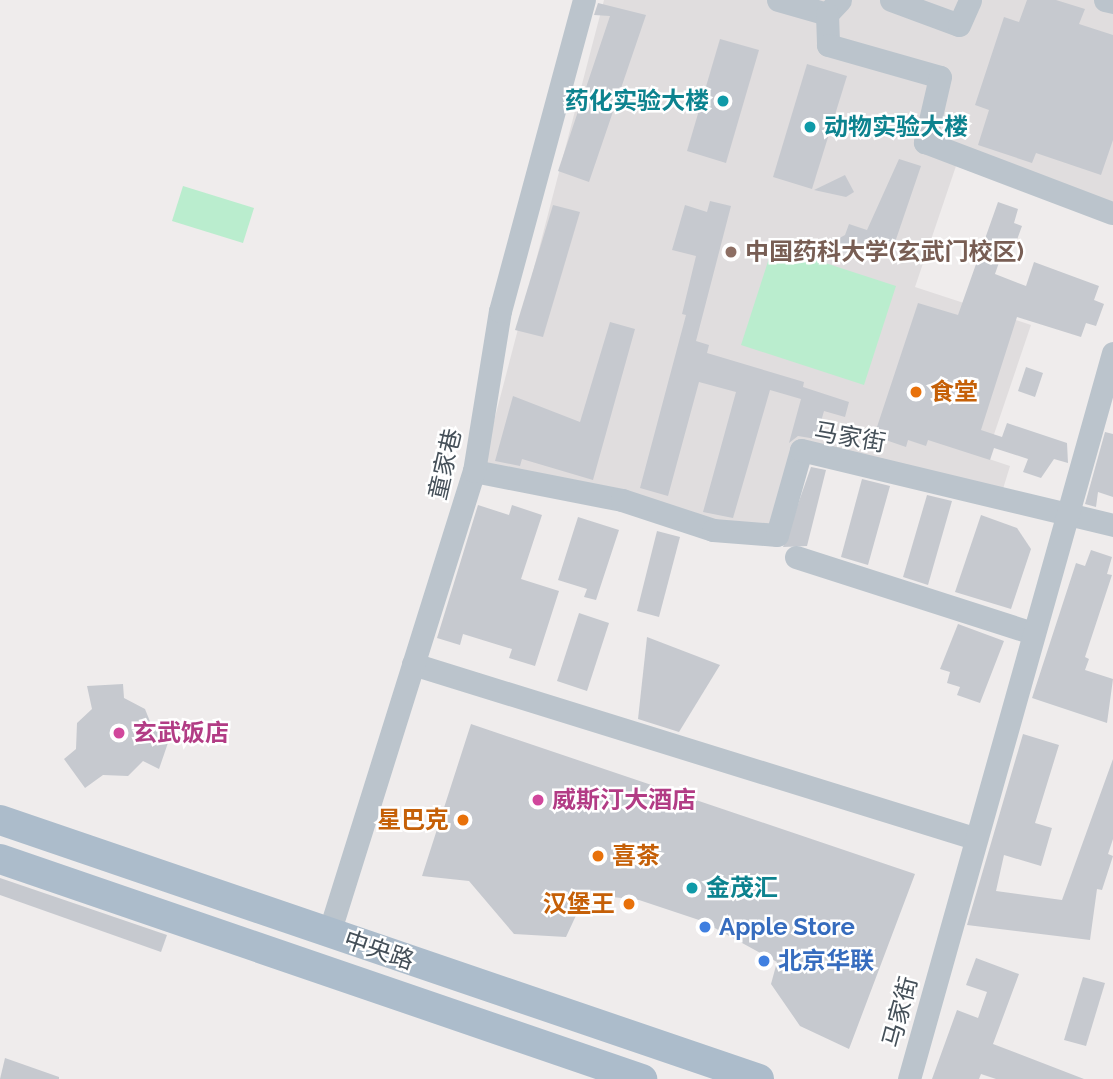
<!DOCTYPE html>
<html>
<head>
<meta charset="utf-8">
<style>
	body { margin:0 }
	#map { position:relative; width:1113px; height:1079px; overflow:hidden; background:#efecec; font-family:Raleway,"Noto Sans SC",sans-serif }
	div>[style] { position:absolute }
	[style*='--x'] { left:calc(var(--x)*1px); top:calc(var(--y)*1px); width:calc(var(--w)*1px); rotate:calc(var(--a)*1deg) }
	.education>* { inset:0; background:#e0ddde }
	.green>* { inset:0; background:#baedce }
	.building>* { inset:0; background:#c6c9cf }
	.minor>* { height:23px; margin:-11.5px; padding:0 11.5px; transform-origin:11.5px; border-radius:11.5px; background:#bbc4cc }
	.major>* { height:30px; margin:-15px; padding:0 15px; transform-origin:15px; border-radius:15px; background:#acbccb }
	.dots>* { width:19px; height:19px; translate:-50% -50%; box-sizing:border-box; border:4px solid #fff; border-radius:50% }
	span { translate:-50% -50%; white-space:nowrap; text-align:center; line-height:1.15; -webkit-text-stroke:5px #fff; paint-order:stroke }
	.culture-label { font-size:24px; color:#0d838f; font-weight:700 }
	.right { translate:-100% -50%; text-align:right }
	.left { translate:0 -50%; text-align:left }
	.education-label { font-size:24px; color:#785e54; font-weight:700 }
	.food-label { font-size:24px; color:#c56008; font-weight:700 }
	.street-label { font-size:24px; color:#455059 }
	.hotel-label { font-size:24px; color:#b23c85; font-weight:700 }
	.shop-label { font-size:24px; color:#366cbe; font-weight:700 }
</style>
</head>
<body>
<div id="map">
	<div class="education">
		<i style="clip-path:polygon(604px 0,1113px 0,1113px 224px,956px 166px,915px 287px,1031px 325px,986px 458px,1010px 466px,1003px 489px,797px 442px,772px 525px,708px 519px,627px 491px,483px 463px)"></i>
	</div>
	<div class="green">
		<i style="clip-path:polygon(183px 186px,254px 208px,243px 243px,172px 221px)"></i>
		<i style="clip-path:polygon(773px 246px,896px 286px,864px 385px,741px 345px)"></i>
	</div>
	<div class="building">
		<i style="clip-path:polygon(1027px 0,1056px 0,1085px 9px,1079px 24px,1113px 35px,1113px 140px,1101px 175px,1036px 153px,1032px 163px,978px 145px,989px 110px,975px 105px,1004px 17px,1019px 22px)"></i>
		<i style="clip-path:polygon(598px 3px,646px 15px,589px 182px,558px 171px,610px 16px,594px 15px)"></i>
		<i style="clip-path:polygon(720px 39px,759px 50px,726px 163px,687px 151px)"></i>
		<i style="clip-path:polygon(807px 64px,847px 76px,812px 189px,773px 177px)"></i>
		<i style="clip-path:polygon(899px 159px,921px 166px,890px 257px,861px 247px,859px 253px,840px 252px,834px 241px,845px 235px,849px 224px,867px 230px)"></i>
		<i style="clip-path:polygon(845px 175px,854px 192px,846px 197px,814px 190px)"></i>
		<i style="clip-path:polygon(710px 201px,731px 206px,696px 341px,709px 345px,707px 353px,804px 382px,803px 387px,849px 402px,845px 417px,824px 411px,816px 439px,798px 436px,789px 443px,801px 399px,770px 390px,733px 518px,703px 512px,736px 392px,699px 382px,668px 496px,640px 488px,686px 315px,682px 314px,696px 256px,672px 250px,685px 205px,707px 212px)"></i>
		<i style="clip-path:polygon(998px 202px,1018px 209px,1014px 223px,1022px 226px,1014px 248px,1005px 245px,995px 274px,1026px 286px,1034px 262px,1099px 286px,1094px 300px,1104px 304px,1096px 326px,1086px 323px,1081px 337px,1017px 317px,981px 430px,1002px 437px,1007px 423px,1067px 443px,1068px 463px,1054px 459px,1041px 478px,1023px 472px,1028px 459px,994px 448px,990px 460px,928px 440px,926px 446px,908px 440px,906px 447px,874px 436px,918px 303px,958px 315px)"></i>
		<i style="clip-path:polygon(553px 205px,580px 212px,543px 337px,515px 330px)"></i>
		<i style="clip-path:polygon(610px 322px,635px 329px,593px 480px,522px 459px,520px 466px,495px 461px,513px 396px,580px 422px)"></i>
		<i style="clip-path:polygon(1026px 367px,1043px 373px,1035px 397px,1018px 391px)"></i>
		<i style="clip-path:polygon(1105px 432px,1113px 434px,1113px 497px,1098px 492px,1096px 507px,1085px 504px)"></i>
		<i style="clip-path:polygon(811px 467px,826px 470px,807px 546px,783px 547px)"></i>
		<i style="clip-path:polygon(862px 479px,890px 486px,868px 565px,841px 557px)"></i>
		<i style="clip-path:polygon(927px 495px,952px 501px,928px 585px,903px 577px)"></i>
		<i style="clip-path:polygon(478px 505px,509px 515px,512px 505px,542px 515px,521px 579px,559px 591px,535px 666px,509px 658px,512px 649px,463px 634px,460px 645px,437px 638px)"></i>
		<i style="clip-path:polygon(981px 515px,1017px 528px,1031px 549px,1011px 609px,955px 592px)"></i>
		<i style="clip-path:polygon(578px 517px,619px 530px,596px 600px,584px 597px,587px 589px,558px 580px)"></i>
		<i style="clip-path:polygon(657px 531px,680px 537px,659px 617px,637px 611px)"></i>
		<i style="clip-path:polygon(1091px 550px,1112px 557px,1107px 574px,1112px 575px,1085px 657px,1089px 659px,1085px 670px,1113px 679px,1107px 723px,1032px 698px,1076px 563px,1085px 566px)"></i>
		<i style="clip-path:polygon(579px 613px,609px 623px,587px 691px,557px 681px)"></i>
		<i style="clip-path:polygon(958px 624px,1004px 641px,980px 703px,957px 695px,960px 687px,947px 683px,950px 672px,940px 669px)"></i>
		<i style="clip-path:polygon(647px 637px,720px 665px,679px 732px,638px 719px)"></i>
		<i style="clip-path:polygon(123px 684px,124px 698px,145px 709px,153px 729px,170px 737px,159px 769px,143px 761px,128px 776px,103px 775px,85px 788px,64px 759px,76px 749px,77px 723px,92px 709px,87px 686px)"></i>
		<i style="clip-path:polygon(471px 724px,915px 874px,849px 1049px,800px 1026px,771px 984px,777px 962px,702px 921px,639px 900px,586px 894px,566px 937px,514px 934px,469px 881px,422px 876px)"></i>
		<i style="clip-path:polygon(1023px 734px,1059px 745px,1035px 823px,1052px 828px,1041px 866px,1004px 855px,996px 891px,1062px 900px,1113px 759px,1113px 839px,1108px 854px,1113px 856px,1102px 890px,1097px 889px,1090px 940px,967px 925px)"></i>
		<i style="clip-path:polygon(0 878px,167px 935px,161px 952px,0 895px)"></i>
		<i style="clip-path:polygon(976px 958px,1019px 974px,993px 1044px,1084px 1079px,996px 1079px,981px 1074px,979px 1079px,932px 1079px,957px 1010px,978px 1018px,987px 992px,966px 985px)"></i>
		<i style="clip-path:polygon(1083px 977px,1105px 983px,1086px 1046px,1064px 1040px)"></i>
		<i style="clip-path:polygon(5px 1058px,59px 1077px,59px 1079px,0 1079px)"></i>
	</div>
	<div class="minor">
		<i style="--x:778;--y:0;--w:51;--a:15.9"></i>
		<i style="--x:827;--y:14;--w:19;--a:-47"></i>
		<i style="--x:891;--y:0;--w:72;--a:20.2"></i>
		<i style="--x:959;--y:25;--w:27;--a:-66"></i>
		<i style="--x:1105;--y:0;--w:8;--a:14"></i>
		<i style="--x:827;--y:14;--w:31;--a:88"></i>
		<i style="--x:828;--y:45;--w:116;--a:15.9"></i>
		<i style="--x:940;--y:77;--w:67;--a:103"></i>
		<i style="--x:925;--y:142;--w:200;--a:20.8"></i>
		<i style="--x:474;--y:471;--w:151;--a:11.1"></i>
		<i style="--x:622;--y:500;--w:96;--a:18.2"></i>
		<i style="--x:713;--y:530;--w:64;--a:4.5"></i>
		<i style="--x:777;--y:535;--w:88;--a:-74.2"></i>
		<i style="--x:801;--y:450;--w:321;--a:13.5"></i>
		<i style="--x:796;--y:557;--w:249;--a:17.8"></i>
		<i style="--x:413;--y:664;--w:587;--a:17.23"></i>
		<i style="--x:329;--y:933;--w:484;--a:-72.6"></i>
		<i style="--x:474;--y:471;--w:162;--a:-80.8"></i>
		<i style="--x:500;--y:311;--w:322;--a:-74.9"></i>
		<i style="--x:909;--y:1079;--w:754;--a:-74.31"></i>
	</div>
	<div class="major">
		<i style="--x:0;--y:820;--w:802;--a:18.84"></i>
		<i style="--x:0;--y:859;--w:679;--a:18.92"></i>
	</div>
	<div class="dots">
		<i style="left:723px;top:101px;background:#0f9aa8"></i>
		<i style="left:810px;top:127px;background:#0f9aa8"></i>
		<i style="left:731px;top:252px;background:#8d6e63"></i>
		<i style="left:916px;top:392px;background:#e8710a"></i>
		<i style="left:119px;top:733px;background:#d1479c"></i>
		<i style="left:538px;top:800px;background:#d1479c"></i>
		<i style="left:463px;top:820px;background:#e8710a"></i>
		<i style="left:598px;top:856px;background:#e8710a"></i>
		<i style="left:692px;top:888px;background:#0f9aa8"></i>
		<i style="left:629px;top:904px;background:#e8710a"></i>
		<i style="left:705px;top:927px;background:#3f7fe0"></i>
		<i style="left:764px;top:961px;background:#3f7fe0"></i>
	</div>
	<div class="culture-label">
		<span class="right" style="left:709px;top:101px">药化实验大楼</span>
		<span class="left" style="left:824px;top:127px">动物实验大楼</span>
		<span class="left" style="left:706px;top:888px">金茂汇</span>
	</div>
	<div class="education-label">
		<span class="left" style="left:745px;top:252px">中国药科大学(玄武门校区)</span>
	</div>
	<div class="food-label">
		<span class="left" style="left:930px;top:392px">食堂</span>
		<span class="right" style="left:449px;top:820px">星巴克</span>
		<span class="left" style="left:612px;top:856px">喜茶</span>
		<span class="right" style="left:615px;top:904px">汉堡王</span>
	</div>
	<div class="street-label">
		<span style="left:850px;top:437px;rotate:10deg">马家街</span>
		<span style="left:445px;top:464px;rotate:-77deg">童家巷</span>
		<span style="left:379px;top:950px;rotate:19deg">中央路</span>
		<span style="left:900px;top:1012px;rotate:-75deg">马家街</span>
	</div>
	<div class="hotel-label">
		<span class="left" style="left:133px;top:733px">玄武饭店</span>
		<span class="left" style="left:552px;top:800px">威斯汀大酒店</span>
	</div>
	<div class="shop-label">
		<span class="left" style="left:719px;top:927px">Apple Store</span>
		<span class="left" style="left:778px;top:961px">北京华联</span>
	</div>
</div>
</body>
</html>
